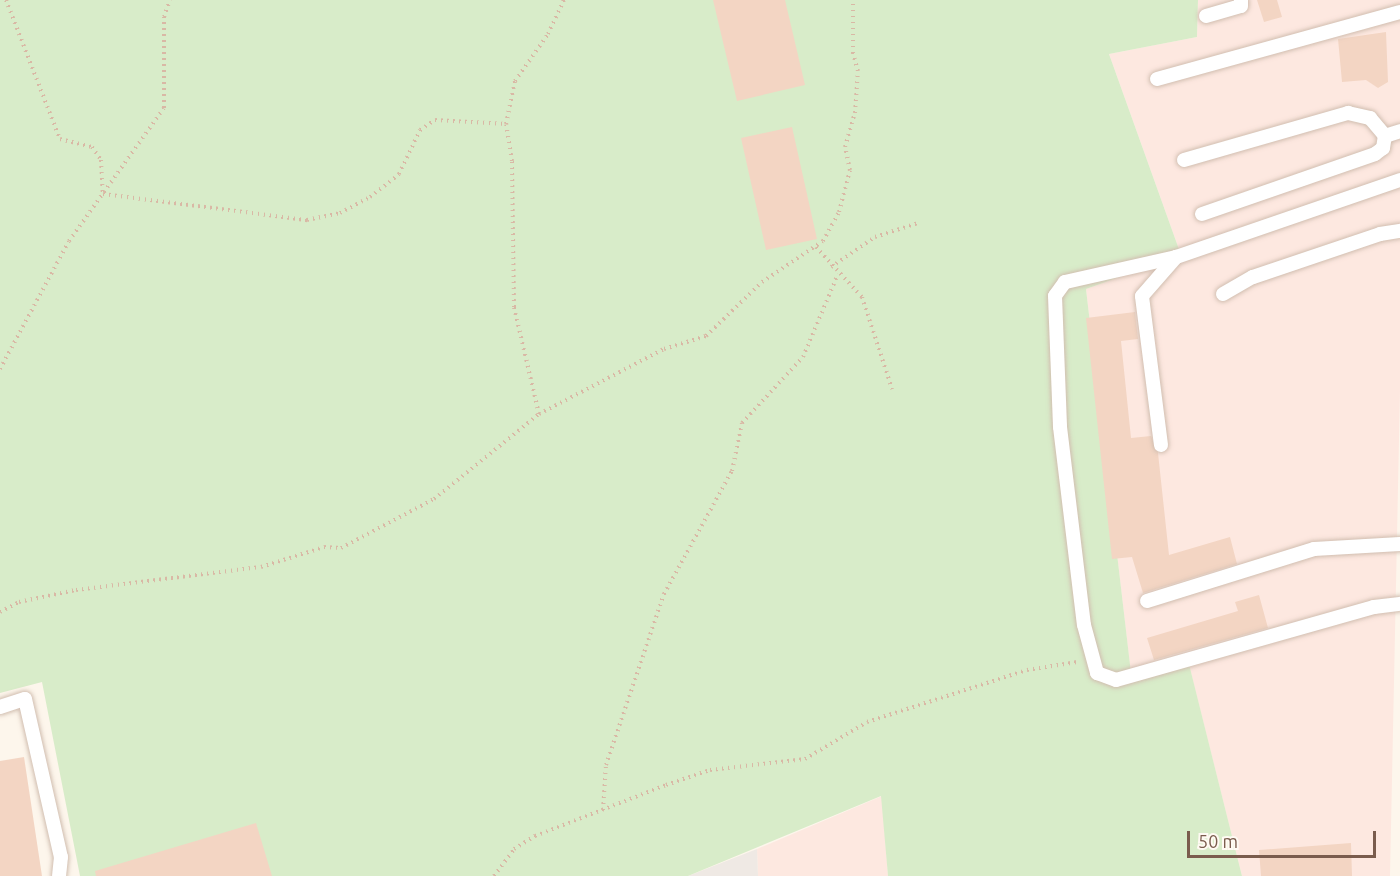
<!DOCTYPE html>
<html>
<head>
<meta charset="utf-8">
<style>
	body { margin:0 }
	#map { position:relative; width:1400px; height:876px; overflow:hidden; background:#fdf6ec; font-family:Ubuntu,sans-serif }
	div>[style] { position:absolute }
	[style*='--x'] { left:calc(var(--x)*1px); top:calc(var(--y)*1px); width:calc(var(--w)*1px); rotate:calc(var(--a)*1deg) }
	.commercial>* { inset:0; background:#fde8e0 }
	.industrial>* { inset:0; background:#efe9e4 }
	.green>* { inset:0; background:#d8ecc9 }
	.building>* { inset:0; background:#f3d5c3 }
	.path>* { height:4px; margin-top:-2px; transform-origin:0; background:repeating-linear-gradient(90deg,#d9b8a5 0 1.5px,transparent 0 6px) }
	.roads { filter:drop-shadow(0 0 2px #d1beb0) drop-shadow(0 0 2px #d1beb0) }
	.lane>* { height:14px; margin:-7px; padding:0 7px; transform-origin:7px; border-radius:7px; background:#fff }
	span { translate:-50% -50%; white-space:nowrap; text-align:center; line-height:1.15; -webkit-text-stroke:5px #fffaf3; paint-order:stroke }
	.scale { position:absolute; left:1187px; top:831px; width:189px; height:27px; box-sizing:border-box; border:3px solid #7a5c4d; border-top:0; padding-left:8px; font-size:18px; line-height:21px; white-space:nowrap; color:#7a5c4d; -webkit-text-stroke:4px #fffaf3; paint-order:stroke }
</style>
</head>
<body>
<div id="map">
	<div class="commercial">
		<i style="clip-path:polygon(1198px 0,1400px 0,1400px 391px,1390px 876px,1242px 876px,1188px 661px,1131px 674px,1086px 289px,1181px 255px,1109px 54px,1197px 37px)"></i>
		<i style="clip-path:polygon(882px 796px,888px 876px,758px 876px,757px 849px)"></i>
	</div>
	<div class="industrial">
		<i style="clip-path:polygon(757px 849px,758px 876px,688px 876px)"></i>
	</div>
	<div class="green">
		<i style="clip-path:polygon(0 0,1198px 0,1197px 37px,1109px 54px,1181px 255px,1086px 289px,1131px 673px,1188px 660px,1242px 876px,888px 876px,881px 796px,688px 876px,80px 876px,42px 682px,0 693px)"></i>
	</div>
	<div class="building">
		<i style="clip-path:polygon(713px 0,785px 0,805px 85px,737px 101px)"></i>
		<i style="clip-path:polygon(1257px 0,1277px 0,1282px 17px,1264px 22px)"></i>
		<i style="clip-path:polygon(1386px 32px,1388px 82px,1378px 88px,1366px 80px,1342px 82px,1338px 39px)"></i>
		<i style="clip-path:polygon(792px 127px,817px 239px,766px 250px,741px 138px)"></i>
		<i style="clip-path:polygon(1135px 312px,1138px 339px,1121px 341px,1131px 438px,1151px 436px,1158px 453px,1169px 555px,1230px 537px,1237px 564px,1143px 593px,1132px 557px,1112px 559px,1086px 318px)"></i>
		<i style="clip-path:polygon(1259px 595px,1268px 628px,1154px 660px,1147px 638px,1238px 611px,1235px 602px)"></i>
		<i style="clip-path:polygon(24px 757px,42px 876px,0 876px,0 761px)"></i>
		<i style="clip-path:polygon(256px 823px,272px 876px,96px 876px,95px 871px)"></i>
		<i style="clip-path:polygon(1351px 843px,1352px 876px,1261px 876px,1259px 850px)"></i>
	</div>
	<div class="path">
		<i style="--x:6;--y:0;--w:149;--a:68.8"></i>
		<i style="--x:60;--y:139;--w:33;--a:14"></i>
		<i style="--x:92;--y:147;--w:16;--a:55"></i>
		<i style="--x:101;--y:160;--w:34;--a:87"></i>
		<i style="--x:103;--y:194;--w:206;--a:7.3"></i>
		<i style="--x:307;--y:220;--w:34;--a:-12"></i>
		<i style="--x:340;--y:213;--w:34;--a:-28"></i>
		<i style="--x:370;--y:197;--w:37;--a:-38"></i>
		<i style="--x:399;--y:174;--w:49;--a:-64.5"></i>
		<i style="--x:420;--y:130;--w:18;--a:-34"></i>
		<i style="--x:435;--y:120;--w:71;--a:3.2"></i>
		<i style="--x:816;--y:247;--w:68;--a:47.4"></i>
		<i style="--x:862;--y:297;--w:97;--a:71.9"></i>
		<i style="--x:831;--y:267;--w:53;--a:-34.3"></i>
		<i style="--x:875;--y:237;--w:45;--a:-18"></i>
		<i style="--x:0;--y:369;--w:145;--a:-61.7"></i>
		<i style="--x:69;--y:241;--w:163;--a:-54.5"></i>
		<i style="--x:164;--y:108;--w:91;--a:-90"></i>
		<i style="--x:164;--y:17;--w:18;--a:-71"></i>
		<i style="--x:539;--y:414;--w:110;--a:-103.2"></i>
		<i style="--x:514;--y:307;--w:146;--a:-90.8"></i>
		<i style="--x:512;--y:161;--w:37;--a:-99"></i>
		<i style="--x:506;--y:124;--w:44;--a:-78.2"></i>
		<i style="--x:515;--y:81;--w:57;--a:-54.9"></i>
		<i style="--x:548;--y:34;--w:38;--a:-65"></i>
		<i style="--x:0;--y:612;--w:21;--a:-28"></i>
		<i style="--x:19;--y:602;--w:58;--a:-11.9"></i>
		<i style="--x:76;--y:590;--w:186;--a:-7.1"></i>
		<i style="--x:261;--y:567;--w:66;--a:-17.6"></i>
		<i style="--x:324;--y:547;--w:17;--a:3"></i>
		<i style="--x:341;--y:548;--w:105;--a:-27.8"></i>
		<i style="--x:434;--y:499;--w:135;--a:-39"></i>
		<i style="--x:539;--y:414;--w:141;--a:-27.5"></i>
		<i style="--x:664;--y:349;--w:44;--a:-17.2"></i>
		<i style="--x:706;--y:336;--w:78;--a:-44"></i>
		<i style="--x:762;--y:282;--w:73;--a:-33.9"></i>
		<i style="--x:823;--y:241;--w:33;--a:-61"></i>
		<i style="--x:839;--y:212;--w:43;--a:-75.3"></i>
		<i style="--x:850;--y:170;--w:24;--a:-102"></i>
		<i style="--x:845;--y:147;--w:35;--a:-74"></i>
		<i style="--x:855;--y:113;--w:42;--a:-85.9"></i>
		<i style="--x:858;--y:71;--w:19;--a:-106"></i>
		<i style="--x:853;--y:53;--w:53;--a:-90"></i>
		<i style="--x:603;--y:810;--w:45;--a:-86.2"></i>
		<i style="--x:606;--y:765;--w:181;--a:-71.3"></i>
		<i style="--x:664;--y:594;--w:141;--a:-61.1"></i>
		<i style="--x:732;--y:471;--w:49;--a:-78.2"></i>
		<i style="--x:742;--y:423;--w:90;--a:-47.3"></i>
		<i style="--x:803;--y:357;--w:90;--a:-67.1"></i>
		<i style="--x:494;--y:876;--w:34;--a:-53"></i>
		<i style="--x:514;--y:849;--w:25;--a:-32"></i>
		<i style="--x:535;--y:836;--w:141;--a:-21.3"></i>
		<i style="--x:666;--y:785;--w:46;--a:-18.8"></i>
		<i style="--x:710;--y:770;--w:96;--a:-6.6"></i>
		<i style="--x:805;--y:759;--w:72;--a:-30.8"></i>
		<i style="--x:867;--y:722;--w:168;--a:-18"></i>
		<i style="--x:1027;--y:670;--w:51;--a:-9.1"></i>
	</div>
	<div class="roads">
		<div class="lane">
			<i style="--x:1206;--y:16;--w:36;--a:-16"></i>
			<i style="--x:1241;--y:6;--w:6;--a:-90"></i>
			<i style="--x:1157;--y:79;--w:252;--a:-15.4"></i>
			<i style="--x:1184;--y:160;--w:171;--a:-16"></i>
			<i style="--x:1348;--y:113;--w:23;--a:13"></i>
			<i style="--x:1370;--y:118;--w:23;--a:50"></i>
			<i style="--x:1400;--y:180;--w:237;--a:161"></i>
			<i style="--x:1176;--y:257;--w:114;--a:167.3"></i>
			<i style="--x:1065;--y:282;--w:17;--a:126"></i>
			<i style="--x:1055;--y:296;--w:131;--a:87.8"></i>
			<i style="--x:1060;--y:427;--w:199;--a:83.1"></i>
			<i style="--x:1084;--y:625;--w:50;--a:74.8"></i>
			<i style="--x:1097;--y:673;--w:20;--a:20"></i>
			<i style="--x:1116;--y:680;--w:268;--a:-15.8"></i>
			<i style="--x:1374;--y:607;--w:26;--a:-7"></i>
			<i style="--x:1202;--y:214;--w:183;--a:-19.1"></i>
			<i style="--x:1375;--y:154;--w:10;--a:-37"></i>
			<i style="--x:1383;--y:148;--w:12;--a:-81"></i>
			<i style="--x:1385;--y:136;--w:16;--a:-18"></i>
			<i style="--x:1223;--y:294;--w:34;--a:-30"></i>
			<i style="--x:1253;--y:277;--w:134;--a:-18.7"></i>
			<i style="--x:1380;--y:234;--w:20;--a:-9"></i>
			<i style="--x:1161;--y:445;--w:150;--a:-97.3"></i>
			<i style="--x:1142;--y:296;--w:52;--a:-48.9"></i>
			<i style="--x:1147;--y:601;--w:175;--a:-17.3"></i>
			<i style="--x:1314;--y:549;--w:86;--a:-3.3"></i>
			<i style="--x:0;--y:707;--w:26;--a:-18"></i>
			<i style="--x:25;--y:699;--w:162;--a:77.2"></i>
			<i style="--x:61;--y:857;--w:19;--a:96"></i>
		</div>
	</div>
	<div class="scale">50 m</div>
</div>
</body>
</html>
